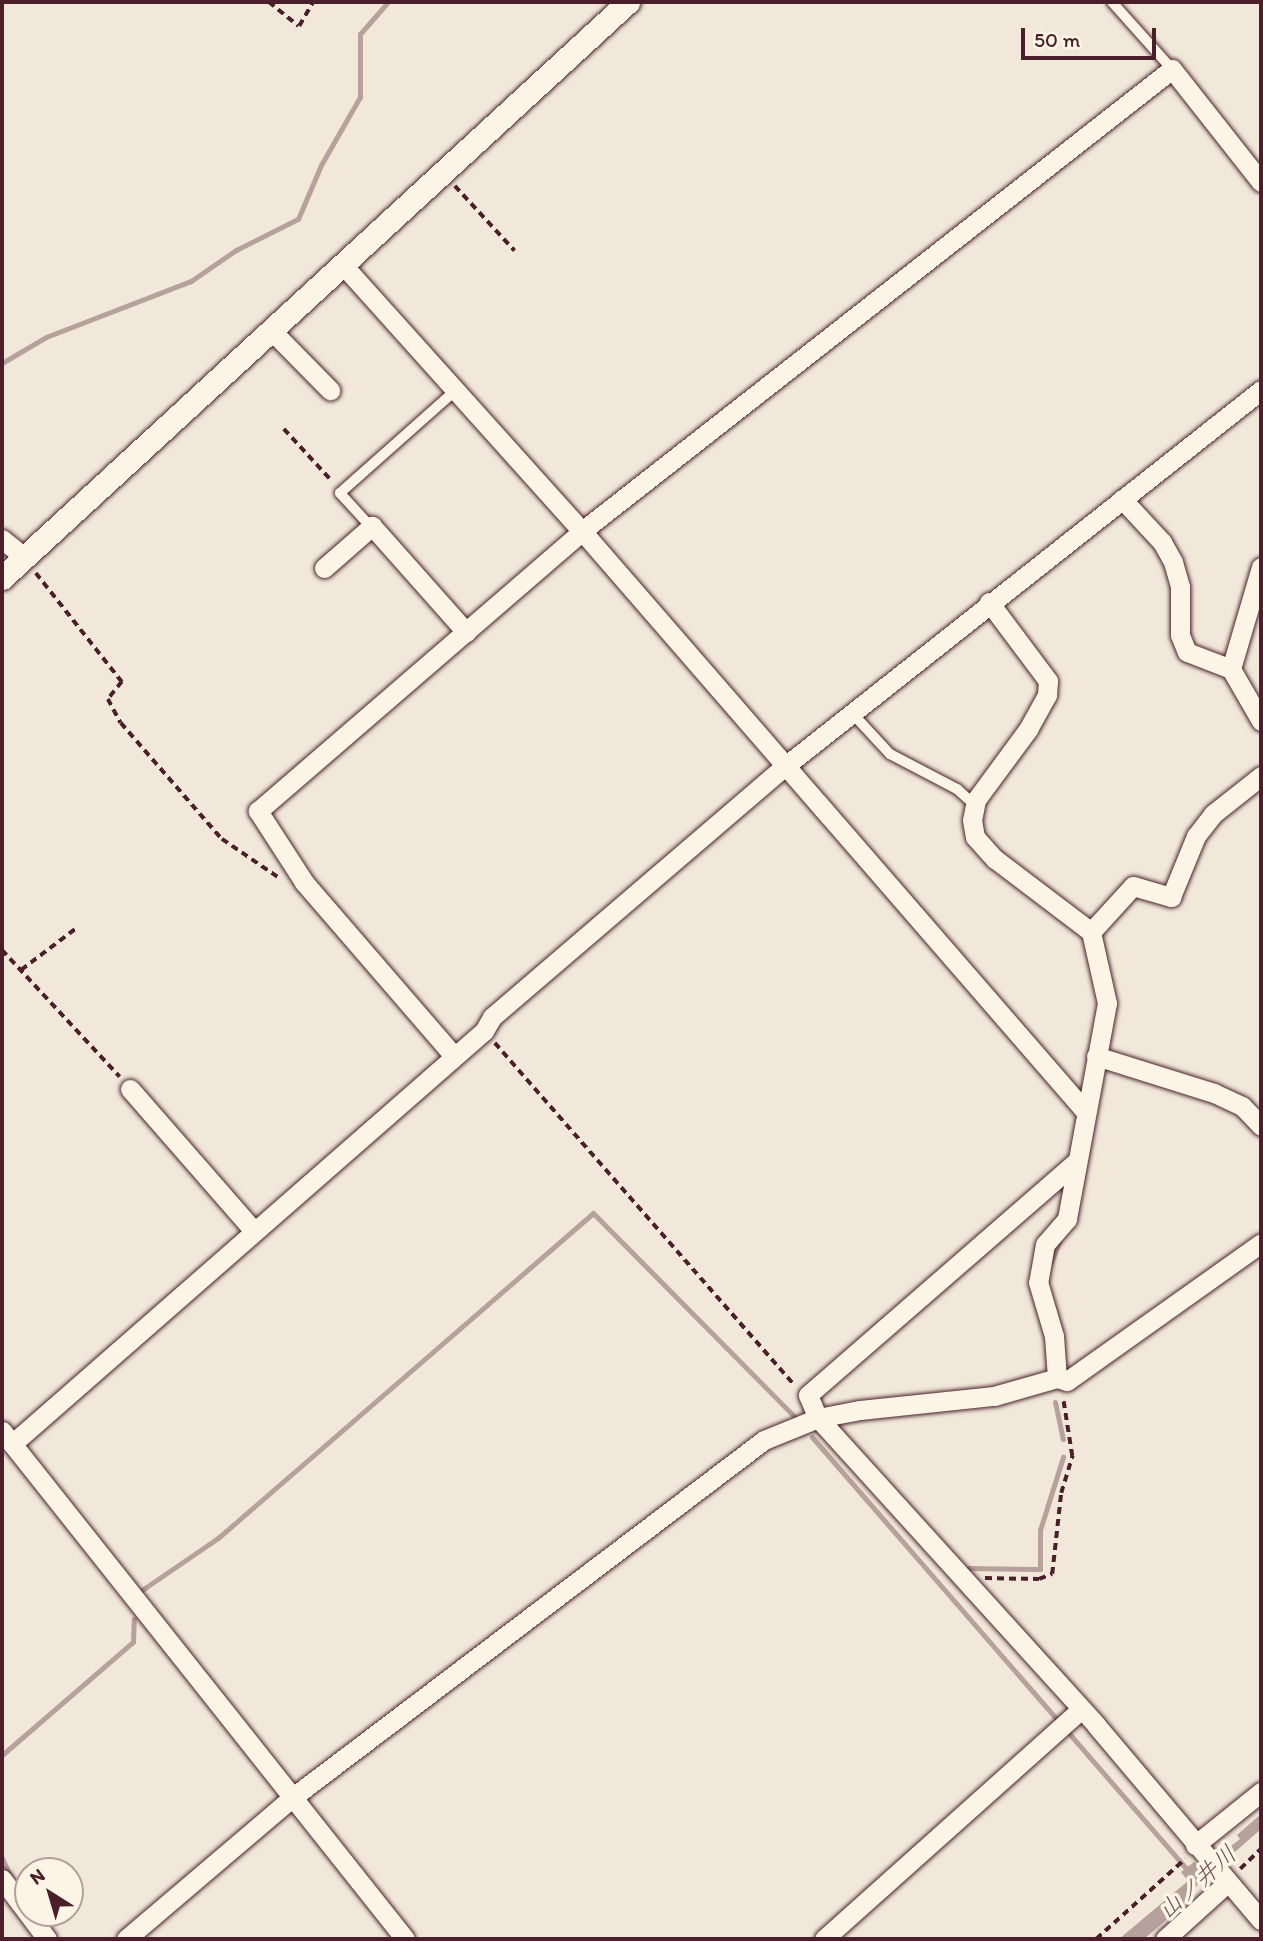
<!DOCTYPE html>
<html>
<head>
<meta charset="utf-8">
<style>
	body { margin:0 }
	#map { position:relative; width:1263px; height:1941px; overflow:hidden; background:#f1e8da; font-family:Itim,"Klee One",sans-serif }
	div>[style] { position:absolute }
	[style*='--x'] { left:calc(var(--x)*1px); top:calc(var(--y)*1px); width:calc(var(--w)*1px); rotate:calc(var(--a)*1deg) }
	.water>* { inset:0; background:#b6a19c }
	.stream>* { height:5px; margin:-2.5px; padding:0 2.5px; transform-origin:2.5px; border-radius:2.5px; background:#b6a19c }
	.path>* { height:3.5px; margin-top:-1.75px; transform-origin:0; background:repeating-linear-gradient(90deg,#4a1f2b 0 7px,transparent 0 12px) }
	.roads { filter:drop-shadow(0 0 2px #4a1f2b) drop-shadow(0 0 2px #4a1f2b) }
	.service>* { height:10px; margin:-5px; padding:0 5px; transform-origin:5px; border-radius:5px; background:#fcf5e5 }
	.minor>* { height:19px; margin:-9.5px; padding:0 9.5px; transform-origin:9.5px; border-radius:9.5px; background:#fcf5e5 }
	.tertiary>* { height:23px; margin:-11.5px; padding:0 11.5px; transform-origin:11.5px; border-radius:11.5px; background:#fcf5e5 }
	span { translate:-50% -50%; white-space:nowrap; text-align:center; line-height:1.15; -webkit-text-stroke:7px #fcf5e5; paint-order:stroke }
	.water-label { font-size:24px; color:#704c53; font-style:italic }
	.frame { position:absolute; inset:0; border:4px solid #4a1f2b; pointer-events:none }
	.north { position:absolute; left:14px; top:1857px; width:70px; height:70px; box-sizing:border-box; background:#fcf5e5; border:2px solid #b59f9b; border-radius:50%; rotate:323deg; font-size:19px; font-weight:700; line-height:28px; text-align:center; color:#4a1f2b }
	.north::after { content:''; display:block; margin:auto; width:24px; height:32px; background:#4a1f2b; clip-path:polygon(50% 0,100% 100%,50% 72%,0 100%) }
	.scale { position:absolute; left:1021px; top:28px; width:135px; height:32px; box-sizing:border-box; border:4px solid #4a1f2b; border-top:0; padding-left:9px; font-size:21px; line-height:24px; white-space:nowrap; color:#4a1f2b; -webkit-text-stroke:5px #fcf5e5; paint-order:stroke }
</style>
</head>
<body>
<div id="map">
	<div class="water">
		<i style="clip-path:polygon(1261px 1814px,1261px 1829px,1192px 1890px,1193px 1894px,1164px 1922px,1144px 1939px,1119px 1939px,1188px 1881px,1181px 1872px,1194px 1862px,1201px 1869px,1240px 1839px,1237px 1835px)"></i>
	</div>
	<div class="stream">
		<i style="--x:2;--y:363;--w:51;--a:-30.6"></i>
		<i style="--x:46;--y:337;--w:155;--a:-21.1"></i>
		<i style="--x:191;--y:281;--w:55;--a:-34.6"></i>
		<i style="--x:236;--y:250;--w:69;--a:-26.6"></i>
		<i style="--x:298;--y:219;--w:59;--a:-66.9"></i>
		<i style="--x:321;--y:165;--w:78;--a:-60.2"></i>
		<i style="--x:360;--y:97;--w:63;--a:-90"></i>
		<i style="--x:360;--y:34;--w:43;--a:-48.8"></i>
		<i style="--x:1051;--y:1262;--w:22;--a:-68"></i>
		<i style="--x:1055;--y:1402;--w:38;--a:78"></i>
		<i style="--x:812;--y:1437;--w:578;--a:49.07"></i>
		<i style="--x:968;--y:1568;--w:72;--a:0.8"></i>
		<i style="--x:1040;--y:1569;--w:39;--a:-90"></i>
		<i style="--x:1040;--y:1530;--w:77;--a:-72.5"></i>
		<i style="--x:142;--y:1590;--w:92;--a:-34.4"></i>
		<i style="--x:218;--y:1538;--w:496;--a:-40.9"></i>
		<i style="--x:593;--y:1213;--w:287;--a:45.3"></i>
		<i style="--x:2;--y:1755;--w:173;--a:-40.8"></i>
		<i style="--x:133;--y:1642;--w:23;--a:-88"></i>
		<i style="--x:2;--y:1858;--w:20;--a:66"></i>
	</div>
	<div class="path">
		<i style="--x:269;--y:2;--w:38;--a:39"></i>
		<i style="--x:299;--y:26;--w:28;--a:-60"></i>
		<i style="--x:455;--y:186;--w:88;--a:47.3"></i>
		<i style="--x:284;--y:429;--w:71;--a:47.3"></i>
		<i style="--x:36;--y:573;--w:139;--a:51.7"></i>
		<i style="--x:122;--y:682;--w:22;--a:129"></i>
		<i style="--x:108;--y:699;--w:27;--a:62"></i>
		<i style="--x:121;--y:723;--w:154;--a:49"></i>
		<i style="--x:222;--y:839;--w:68;--a:34.2"></i>
		<i style="--x:2;--y:950;--w:173;--a:47.1"></i>
		<i style="--x:21;--y:970;--w:68;--a:-37.2"></i>
		<i style="--x:495;--y:1043;--w:454;--a:48.8"></i>
		<i style="--x:985;--y:1578;--w:54;--a:1.1"></i>
		<i style="--x:1039;--y:1579;--w:14;--a:-21"></i>
		<i style="--x:1052;--y:1574;--w:81;--a:-83.7"></i>
		<i style="--x:1061;--y:1493;--w:39;--a:-73"></i>
		<i style="--x:1072;--y:1456;--w:58;--a:-99"></i>
		<i style="--x:1240;--y:1869;--w:29;--a:-44"></i>
		<i style="--x:1096;--y:1939;--w:120;--a:-42"></i>
	</div>
	<div class="roads">
		<div class="service">
			<i style="--x:1112;--y:2;--w:90;--a:48.2"></i>
			<i style="--x:371;--y:527;--w:46;--a:-132.4"></i>
			<i style="--x:340;--y:493;--w:155;--a:-41.6"></i>
			<i style="--x:852;--y:713;--w:56;--a:47.2"></i>
			<i style="--x:890;--y:754;--w:76;--a:27.6"></i>
			<i style="--x:957;--y:789;--w:24;--a:42"></i>
		</div>
		<div class="minor">
			<i style="--x:343;--y:265;--w:358;--a:48.1"></i>
			<i style="--x:582;--y:531;--w:768;--a:49.07"></i>
			<i style="--x:270;--y:329;--w:86;--a:45.5"></i>
			<i style="--x:1122;--y:499;--w:59;--a:47.1"></i>
			<i style="--x:1162;--y:542;--w:23;--a:61"></i>
			<i style="--x:1173;--y:562;--w:26;--a:74"></i>
			<i style="--x:1180;--y:587;--w:48;--a:90"></i>
			<i style="--x:1180;--y:635;--w:18;--a:68"></i>
			<i style="--x:1187;--y:652;--w:47;--a:21.1"></i>
			<i style="--x:2;--y:539;--w:28;--a:39"></i>
			<i style="--x:1261;--y:567;--w:106;--a:106.4"></i>
			<i style="--x:1231;--y:669;--w:60;--a:60"></i>
			<i style="--x:324;--y:568;--w:64;--a:-41.2"></i>
			<i style="--x:372;--y:526;--w:142;--a:48.4"></i>
			<i style="--x:989;--y:602;--w:99;--a:53.2"></i>
			<i style="--x:1048;--y:681;--w:14;--a:94"></i>
			<i style="--x:1047;--y:695;--w:38;--a:119"></i>
			<i style="--x:1029;--y:728;--w:89;--a:126.4"></i>
			<i style="--x:976;--y:800;--w:20;--a:101"></i>
			<i style="--x:972;--y:820;--w:17;--a:80"></i>
			<i style="--x:975;--y:837;--w:30;--a:48"></i>
			<i style="--x:995;--y:859;--w:121;--a:37.2"></i>
			<i style="--x:1091;--y:932;--w:73;--a:77.3"></i>
			<i style="--x:1107;--y:1003;--w:220;--a:100.5"></i>
			<i style="--x:1067;--y:1219;--w:33;--a:131"></i>
			<i style="--x:1045;--y:1244;--w:39;--a:100"></i>
			<i style="--x:1038;--y:1282;--w:56;--a:73.5"></i>
			<i style="--x:1054;--y:1336;--w:42;--a:85.9"></i>
			<i style="--x:1091;--y:932;--w:62;--a:-47.6"></i>
			<i style="--x:1133;--y:886;--w:40;--a:16"></i>
			<i style="--x:1171;--y:897;--w:66;--a:-67.7"></i>
			<i style="--x:1196;--y:836;--w:28;--a:-52"></i>
			<i style="--x:1213;--y:814;--w:61;--a:-38.4"></i>
			<i style="--x:454;--y:1056;--w:230;--a:-130.8"></i>
			<i style="--x:304;--y:882;--w:85;--a:-122.9"></i>
			<i style="--x:258;--y:811;--w:428;--a:-40.8"></i>
			<i style="--x:582;--y:531;--w:749;--a:-38.06"></i>
			<i style="--x:1172;--y:69;--w:144;--a:51.8"></i>
			<i style="--x:1096;--y:1056;--w:124;--a:17.4"></i>
			<i style="--x:1214;--y:1093;--w:31;--a:25"></i>
			<i style="--x:1242;--y:1106;--w:28;--a:46"></i>
			<i style="--x:130;--y:1089;--w:189;--a:48.9"></i>
			<i style="--x:1076;--y:1162;--w:355;--a:139"></i>
			<i style="--x:808;--y:1395;--w:25;--a:67"></i>
			<i style="--x:818;--y:1418;--w:414;--a:47.8"></i>
			<i style="--x:1096;--y:1725;--w:255;--a:49.8"></i>
			<i style="--x:2;--y:1431;--w:648;--a:51.57"></i>
			<i style="--x:12;--y:1444;--w:627;--a:-41.19"></i>
			<i style="--x:484;--y:1031;--w:16;--a:-60"></i>
			<i style="--x:492;--y:1017;--w:384;--a:-40.6"></i>
			<i style="--x:784;--y:767;--w:608;--a:-38.32"></i>
			<i style="--x:1195;--y:1845;--w:85;--a:-38.8"></i>
			<i style="--x:2;--y:1879;--w:75;--a:53.1"></i>
			<i style="--x:126;--y:1939;--w:219;--a:-40.4"></i>
			<i style="--x:293;--y:1797;--w:591;--a:-37.16"></i>
			<i style="--x:764;--y:1440;--w:58;--a:-22.2"></i>
			<i style="--x:818;--y:1418;--w:43;--a:-10.8"></i>
			<i style="--x:860;--y:1410;--w:135;--a:-6"></i>
			<i style="--x:994;--y:1396;--w:66;--a:-15.9"></i>
			<i style="--x:1057;--y:1378;--w:10;--a:17"></i>
			<i style="--x:1067;--y:1381;--w:238;--a:-35.4"></i>
			<i style="--x:824;--y:1939;--w:342;--a:-41.8"></i>
			<i style="--x:1165;--y:1939;--w:85;--a:-42.1"></i>
		</div>
		<div class="tertiary">
			<i style="--x:2;--y:578;--w:851;--a:-42.62"></i>
		</div>
	</div>
	<div class="water-label">
		<span style="left:1197px;top:1882px;rotate:-42deg">山ノ井川</span>
	</div>
	<div class="frame"></div>
	<div class="north">N</div>
	<div class="scale">50 m</div>
</div>
</body>
</html>
